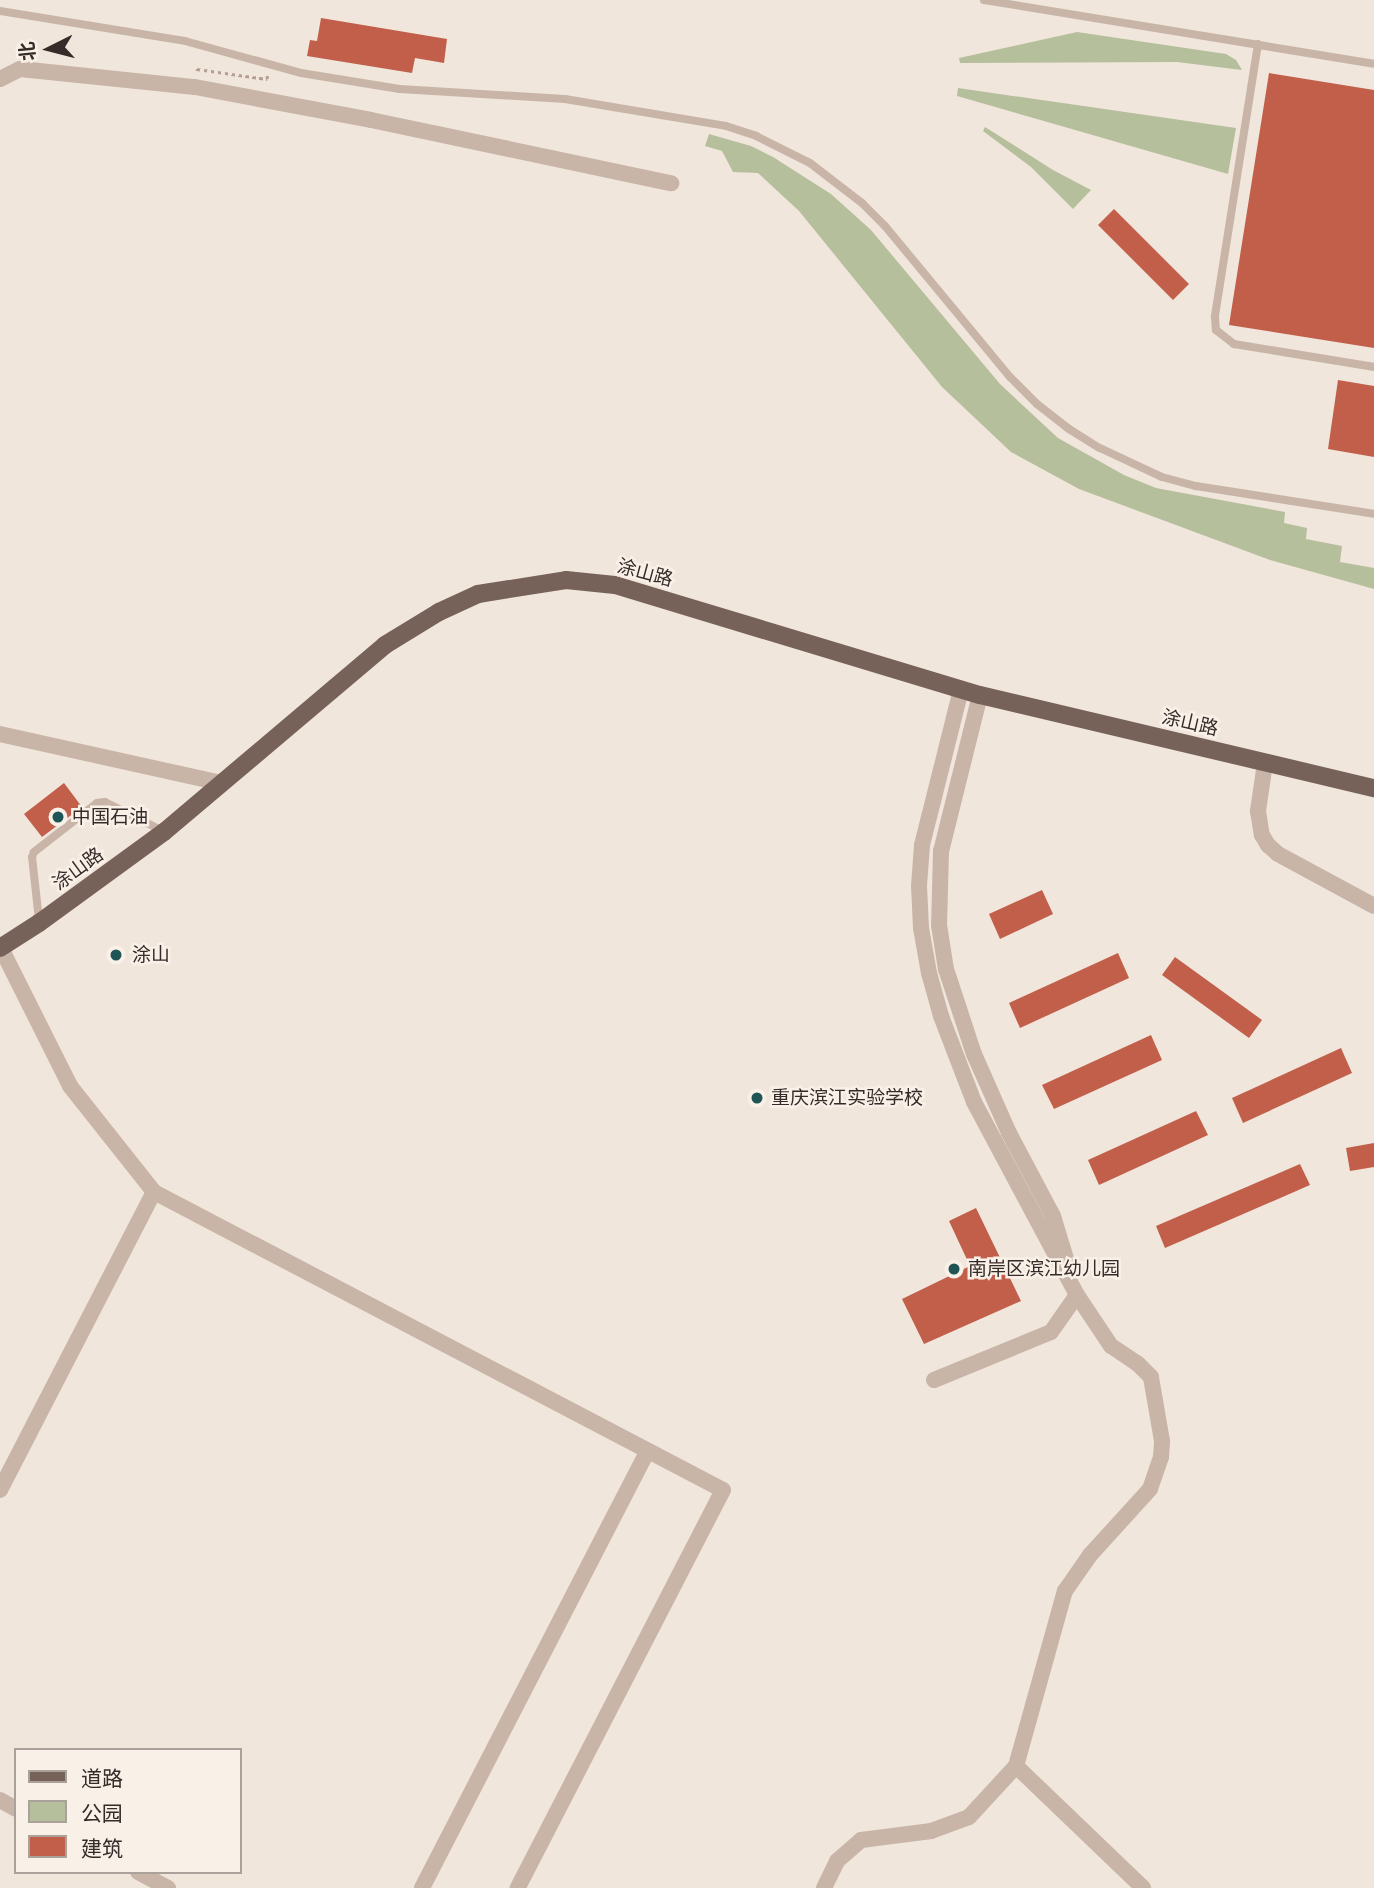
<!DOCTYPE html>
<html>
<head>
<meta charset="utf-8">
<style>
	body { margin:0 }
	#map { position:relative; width:1374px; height:1888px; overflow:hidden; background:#f1e6dc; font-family:"Fira Sans","Noto Sans SC",sans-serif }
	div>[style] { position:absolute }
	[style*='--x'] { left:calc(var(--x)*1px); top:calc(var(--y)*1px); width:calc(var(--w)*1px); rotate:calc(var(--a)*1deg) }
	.green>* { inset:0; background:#b6bf9c }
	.building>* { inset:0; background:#c15f4a }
	.path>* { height:2.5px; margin-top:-1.25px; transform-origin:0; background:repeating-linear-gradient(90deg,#b49f92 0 3.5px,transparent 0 7px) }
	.service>* { height:8px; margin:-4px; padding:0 4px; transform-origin:4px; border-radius:4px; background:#c8b5a8 }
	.minor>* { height:16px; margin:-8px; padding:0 8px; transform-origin:8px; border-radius:8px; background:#c8b5a8 }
	.primary>* { height:18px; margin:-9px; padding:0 9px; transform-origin:9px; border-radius:9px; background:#77625a }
	.dots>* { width:19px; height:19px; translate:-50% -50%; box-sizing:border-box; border:4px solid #f9f0e8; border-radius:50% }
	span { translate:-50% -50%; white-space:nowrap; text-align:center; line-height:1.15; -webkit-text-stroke:5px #f9f0e8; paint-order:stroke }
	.street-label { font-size:19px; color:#362b28 }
	.poi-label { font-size:19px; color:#362b28 }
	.left { translate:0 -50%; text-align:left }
	.legend { position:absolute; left:14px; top:1748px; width:228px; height:126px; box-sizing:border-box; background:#f9f0e8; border:2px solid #aba19b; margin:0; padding:9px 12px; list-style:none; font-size:21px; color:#362b28 }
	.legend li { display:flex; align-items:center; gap:14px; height:35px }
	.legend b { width:35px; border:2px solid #aba19b }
	.north { position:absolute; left:14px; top:14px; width:70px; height:70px; -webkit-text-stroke:5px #f9f0e8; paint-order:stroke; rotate:264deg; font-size:19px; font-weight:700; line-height:28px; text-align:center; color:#362b28 }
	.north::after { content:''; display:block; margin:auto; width:24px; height:32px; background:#362b28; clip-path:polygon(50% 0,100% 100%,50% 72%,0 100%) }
</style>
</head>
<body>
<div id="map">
	<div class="green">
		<i style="clip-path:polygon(1077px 32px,1226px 54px,1236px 60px,1242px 70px,1177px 62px,960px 63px,959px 58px)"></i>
		<i style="clip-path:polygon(958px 88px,1236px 128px,1228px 174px,957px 96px)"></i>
		<i style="clip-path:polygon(985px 127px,1053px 170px,1091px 190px,1073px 209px,1031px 167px,983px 131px)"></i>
		<i style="clip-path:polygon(709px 134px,751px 146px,773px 157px,831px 194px,871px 230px,1000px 384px,1058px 438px,1124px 475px,1156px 488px,1285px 512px,1284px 523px,1307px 528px,1306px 539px,1342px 546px,1340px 562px,1374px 568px,1374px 589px,1270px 560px,1079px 489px,1011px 452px,942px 387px,799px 211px,758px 173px,733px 172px,722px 151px,705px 146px)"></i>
	</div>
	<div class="building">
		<i style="clip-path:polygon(321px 18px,447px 39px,444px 63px,415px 58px,412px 73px,307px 56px,310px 40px,317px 41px)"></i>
		<i style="clip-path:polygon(1269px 73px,1374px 90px,1374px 348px,1229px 325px)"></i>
		<i style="clip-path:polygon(1114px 209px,1189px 284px,1173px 300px,1098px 225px)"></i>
		<i style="clip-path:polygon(1338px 380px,1374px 386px,1374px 457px,1328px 449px)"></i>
		<i style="clip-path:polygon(64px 783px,82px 807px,42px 837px,24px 814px)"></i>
		<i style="clip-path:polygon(1042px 890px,1053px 914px,1000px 939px,989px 914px)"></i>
		<i style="clip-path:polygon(1118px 953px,1129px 978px,1020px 1028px,1009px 1003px)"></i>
		<i style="clip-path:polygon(1175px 957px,1262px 1020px,1249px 1038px,1162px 975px)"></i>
		<i style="clip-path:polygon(1151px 1035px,1162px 1060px,1054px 1109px,1042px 1085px)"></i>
		<i style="clip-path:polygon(1341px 1048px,1352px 1073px,1243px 1123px,1232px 1098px)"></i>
		<i style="clip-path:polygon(1196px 1111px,1208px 1135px,1099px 1185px,1088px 1160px)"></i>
		<i style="clip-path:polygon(1374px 1143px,1374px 1167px,1350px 1171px,1346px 1148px)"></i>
		<i style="clip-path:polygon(1300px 1164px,1310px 1185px,1165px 1248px,1156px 1226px)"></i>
		<i style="clip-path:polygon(976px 1208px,1021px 1301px,924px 1344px,902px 1299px,970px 1266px,949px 1221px)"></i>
	</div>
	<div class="path">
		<i style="--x:197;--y:71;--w:2;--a:-90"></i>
		<i style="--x:197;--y:69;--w:71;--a:8.1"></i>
		<i style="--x:267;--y:79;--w:4;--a:-90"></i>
	</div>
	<div class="service">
		<i style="--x:984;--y:0;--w:395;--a:9.3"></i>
		<i style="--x:0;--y:11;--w:187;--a:9.2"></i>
		<i style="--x:185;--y:41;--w:120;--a:15.4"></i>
		<i style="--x:301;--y:73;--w:100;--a:9.2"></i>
		<i style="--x:400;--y:89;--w:165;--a:3.5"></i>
		<i style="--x:565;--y:99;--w:163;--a:9.5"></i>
		<i style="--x:726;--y:126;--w:32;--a:18"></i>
		<i style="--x:756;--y:136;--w:60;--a:26.6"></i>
		<i style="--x:810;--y:163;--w:66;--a:37.6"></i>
		<i style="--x:862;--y:203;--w:33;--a:45"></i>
		<i style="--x:885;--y:226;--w:196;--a:50.4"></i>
		<i style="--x:1010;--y:377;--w:38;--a:45"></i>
		<i style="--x:1037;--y:404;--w:41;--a:38"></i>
		<i style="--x:1069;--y:429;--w:36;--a:32"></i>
		<i style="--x:1100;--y:448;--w:68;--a:25.1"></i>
		<i style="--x:1162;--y:477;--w:35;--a:15"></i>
		<i style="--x:1196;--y:486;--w:180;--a:8.9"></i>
		<i style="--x:1258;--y:44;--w:276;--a:99"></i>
		<i style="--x:1215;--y:317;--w:13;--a:86"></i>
		<i style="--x:1216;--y:330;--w:23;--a:38"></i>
		<i style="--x:1234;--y:344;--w:142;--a:9.3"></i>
		<i style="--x:39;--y:920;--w:63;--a:-96.3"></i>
		<i style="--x:32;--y:857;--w:5;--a:-68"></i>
		<i style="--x:34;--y:852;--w:80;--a:-37.9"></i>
		<i style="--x:97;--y:803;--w:8;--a:-7"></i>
		<i style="--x:105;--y:802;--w:65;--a:26.6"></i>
	</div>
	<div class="minor">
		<i style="--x:0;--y:79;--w:22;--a:-27"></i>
		<i style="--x:20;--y:69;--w:176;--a:5.9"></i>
		<i style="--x:195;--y:87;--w:179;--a:10.6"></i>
		<i style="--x:371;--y:120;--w:307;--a:11.9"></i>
		<i style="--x:980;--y:695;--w:161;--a:104"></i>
		<i style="--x:941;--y:851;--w:74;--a:91.5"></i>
		<i style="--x:939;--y:925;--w:45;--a:81"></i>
		<i style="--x:946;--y:969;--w:89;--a:71.8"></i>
		<i style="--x:974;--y:1054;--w:86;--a:66.1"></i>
		<i style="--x:1009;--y:1133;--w:94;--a:62.1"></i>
		<i style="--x:1053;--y:1216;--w:48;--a:73.1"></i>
		<i style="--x:0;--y:734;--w:226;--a:12.5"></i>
		<i style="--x:1265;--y:763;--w:49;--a:98.3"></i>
		<i style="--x:1258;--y:811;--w:24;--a:81"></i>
		<i style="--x:1262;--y:835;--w:12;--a:59"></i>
		<i style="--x:1268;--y:845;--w:13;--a:42"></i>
		<i style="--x:1278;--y:854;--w:109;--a:28.4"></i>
		<i style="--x:1;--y:948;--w:154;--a:63.4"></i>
		<i style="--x:70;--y:1086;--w:135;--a:51.6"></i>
		<i style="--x:934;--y:1380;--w:126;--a:-22.3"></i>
		<i style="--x:1051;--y:1332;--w:45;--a:-54.9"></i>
		<i style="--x:0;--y:1490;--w:335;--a:-62.7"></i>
		<i style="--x:154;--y:1192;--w:642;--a:27.64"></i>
		<i style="--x:723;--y:1490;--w:448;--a:117.3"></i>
		<i style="--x:1016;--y:1766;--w:176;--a:43.8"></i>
		<i style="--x:0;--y:1800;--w:18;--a:29"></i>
		<i style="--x:138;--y:1872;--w:34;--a:28"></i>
		<i style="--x:422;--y:1888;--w:492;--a:-62.7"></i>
		<i style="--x:824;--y:1888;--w:30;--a:-64"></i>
		<i style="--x:837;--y:1861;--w:32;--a:-41"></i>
		<i style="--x:861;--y:1840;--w:71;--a:-7.3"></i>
		<i style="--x:931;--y:1831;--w:40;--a:-20.2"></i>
		<i style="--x:969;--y:1817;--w:69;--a:-47.3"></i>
		<i style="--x:1016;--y:1766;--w:182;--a:-74.4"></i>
		<i style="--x:1065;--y:1591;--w:44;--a:-55.2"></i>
		<i style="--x:1090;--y:1555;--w:89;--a:-47.7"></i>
		<i style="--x:1150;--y:1489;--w:34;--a:-71"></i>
		<i style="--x:1161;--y:1457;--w:16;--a:-86"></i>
		<i style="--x:1162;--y:1441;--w:65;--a:-99.8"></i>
		<i style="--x:1151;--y:1377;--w:18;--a:-135"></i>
		<i style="--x:1138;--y:1364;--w:32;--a:-146"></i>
		<i style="--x:1111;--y:1346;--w:61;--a:-123.7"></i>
		<i style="--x:1077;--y:1295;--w:219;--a:-118.1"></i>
		<i style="--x:974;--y:1102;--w:92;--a:-111"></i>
		<i style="--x:941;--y:1016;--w:45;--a:-105.6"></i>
		<i style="--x:929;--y:973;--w:46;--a:-100.1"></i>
		<i style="--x:921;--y:928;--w:42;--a:-92.7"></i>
		<i style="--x:919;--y:886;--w:41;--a:-85.8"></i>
		<i style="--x:922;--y:845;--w:160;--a:-75.9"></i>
	</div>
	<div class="primary">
		<i style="--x:0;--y:948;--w:46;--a:-32.7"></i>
		<i style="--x:39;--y:923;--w:155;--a:-36.1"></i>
		<i style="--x:164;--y:832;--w:289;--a:-40.2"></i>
		<i style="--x:385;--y:645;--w:63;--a:-31.4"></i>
		<i style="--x:439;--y:612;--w:43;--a:-24.8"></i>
		<i style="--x:478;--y:594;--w:89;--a:-9"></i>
		<i style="--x:566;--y:580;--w:49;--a:5.8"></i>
		<i style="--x:615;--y:585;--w:381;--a:16.8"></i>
		<i style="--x:980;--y:695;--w:405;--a:13.3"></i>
	</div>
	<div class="dots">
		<i style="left:58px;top:817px;background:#1f5555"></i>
		<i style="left:116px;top:955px;background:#1f5555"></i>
		<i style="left:757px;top:1098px;background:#1f5555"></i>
		<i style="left:954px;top:1269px;background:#1f5555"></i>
	</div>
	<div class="street-label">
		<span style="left:645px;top:573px;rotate:15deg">涂山路</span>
		<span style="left:1190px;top:723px;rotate:13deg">涂山路</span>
		<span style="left:78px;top:869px;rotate:-36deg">涂山路</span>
	</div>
	<div class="poi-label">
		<span class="left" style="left:72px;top:817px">中国石油</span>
		<span class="left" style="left:132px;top:955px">涂山</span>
		<span class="left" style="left:771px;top:1098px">重庆滨江实验学校</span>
		<span class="left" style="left:968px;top:1269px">南岸区滨江幼儿园</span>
	</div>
	<ul class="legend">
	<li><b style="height:9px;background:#77625a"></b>道路</li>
	<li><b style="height:19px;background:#b6bf9c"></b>公园</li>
	<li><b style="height:19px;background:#c15f4a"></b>建筑</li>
	</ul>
	<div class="north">北</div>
</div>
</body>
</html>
